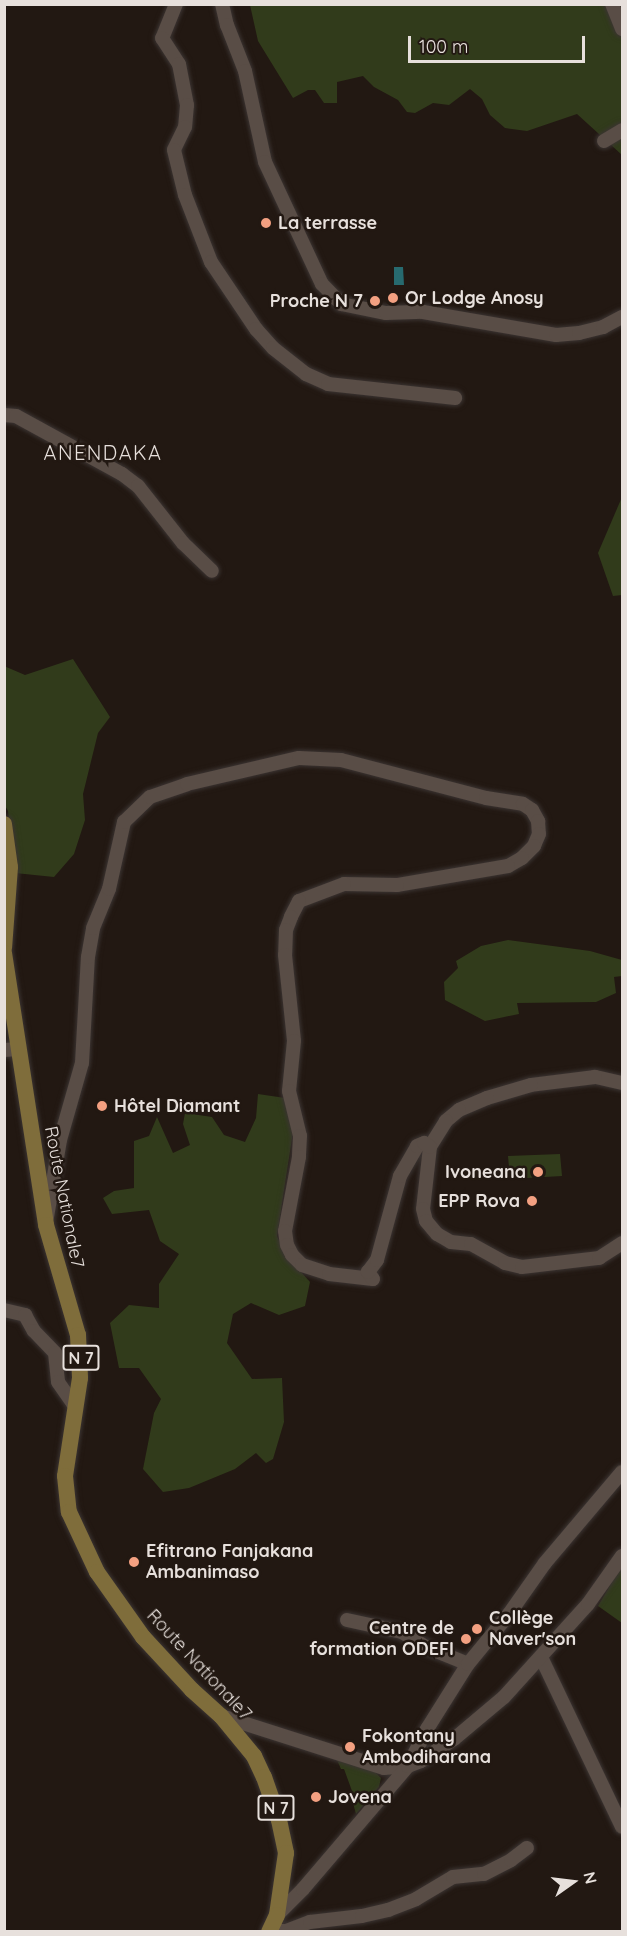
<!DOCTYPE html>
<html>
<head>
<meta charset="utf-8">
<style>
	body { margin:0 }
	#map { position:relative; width:627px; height:1936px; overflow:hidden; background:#221812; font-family:Quicksand,sans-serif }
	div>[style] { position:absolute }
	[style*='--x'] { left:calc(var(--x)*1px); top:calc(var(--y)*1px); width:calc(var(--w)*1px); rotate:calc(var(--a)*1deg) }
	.green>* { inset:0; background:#313b1b }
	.water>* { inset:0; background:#276a6f }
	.roads { filter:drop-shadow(0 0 2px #3b3432) drop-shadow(0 0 2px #3b3432) }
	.minor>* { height:14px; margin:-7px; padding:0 7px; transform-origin:7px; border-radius:7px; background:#594d46 }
	.major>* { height:16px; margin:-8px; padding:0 8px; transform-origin:8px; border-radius:8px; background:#7f6d3b }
	.dots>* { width:16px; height:16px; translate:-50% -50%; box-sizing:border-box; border:3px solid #221812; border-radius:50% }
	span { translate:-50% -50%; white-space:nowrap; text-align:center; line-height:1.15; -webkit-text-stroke:5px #221812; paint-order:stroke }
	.shield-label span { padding:2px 4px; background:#221812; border:2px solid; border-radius:4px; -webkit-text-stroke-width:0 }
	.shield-label { font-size:16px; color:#e7e0dc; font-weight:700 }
	.poi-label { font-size:18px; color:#e7e0dc; font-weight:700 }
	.left { translate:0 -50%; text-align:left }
	.right { translate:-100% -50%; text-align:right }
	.street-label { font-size:18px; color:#e7e0dc }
	.neighbourhood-label { font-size:20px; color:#e7e0dc; letter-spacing:1.5px }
	.frame { position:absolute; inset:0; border:6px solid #e7e0dc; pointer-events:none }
	.north { position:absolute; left:543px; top:1852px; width:60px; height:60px; -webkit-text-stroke:4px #221812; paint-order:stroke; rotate:76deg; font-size:16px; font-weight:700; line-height:24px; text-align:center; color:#e7e0dc }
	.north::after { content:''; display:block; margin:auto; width:21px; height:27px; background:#e7e0dc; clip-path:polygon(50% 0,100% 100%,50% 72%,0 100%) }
	.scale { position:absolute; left:408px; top:36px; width:177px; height:27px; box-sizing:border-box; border:3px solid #e7e0dc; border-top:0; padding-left:8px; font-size:18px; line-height:21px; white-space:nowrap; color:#e7e0dc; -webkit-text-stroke:4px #221812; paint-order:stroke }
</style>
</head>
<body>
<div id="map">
	<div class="green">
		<i style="clip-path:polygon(250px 5px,622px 5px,622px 155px,577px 114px,527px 131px,505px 128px,490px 115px,482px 99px,470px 89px,449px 105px,433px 103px,415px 113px,407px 112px,398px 100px,374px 87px,363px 76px,337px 82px,337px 103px,324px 103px,315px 90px,308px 90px,293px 98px,258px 41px)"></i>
		<i style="clip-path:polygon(622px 497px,622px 595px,613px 596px,598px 553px)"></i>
		<i style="clip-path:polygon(73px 659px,110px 717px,98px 733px,83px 794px,85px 820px,74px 854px,54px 877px,15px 873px,8px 811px,4px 804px,4px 666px,25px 675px)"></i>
		<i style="clip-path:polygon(508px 940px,590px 951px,622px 960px,622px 976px,614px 977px,616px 993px,596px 1002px,517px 1003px,519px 1014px,485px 1021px,445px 1000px,444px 982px,458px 968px,456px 961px,481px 946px)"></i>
		<i style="clip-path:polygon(258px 1094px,285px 1098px,293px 1132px,277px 1236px,285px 1254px,310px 1282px,305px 1306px,279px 1315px,251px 1303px,233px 1314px,227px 1343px,252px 1379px,282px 1378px,284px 1422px,273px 1459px,266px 1463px,256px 1453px,235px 1469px,189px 1488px,163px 1492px,143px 1469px,154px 1413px,161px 1399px,139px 1368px,119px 1368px,110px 1323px,129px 1305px,159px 1308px,159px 1284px,179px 1254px,160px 1241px,149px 1210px,112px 1214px,103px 1198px,114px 1191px,134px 1188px,134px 1141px,149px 1136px,157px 1117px,173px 1153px,190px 1145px,183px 1124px,185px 1113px,212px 1117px,224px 1135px,245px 1142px,256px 1118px)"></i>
		<i style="clip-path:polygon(560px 1154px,562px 1176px,510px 1179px,508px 1156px)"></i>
		<i style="clip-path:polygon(622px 1565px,622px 1623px,598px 1606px)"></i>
		<i style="clip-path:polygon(337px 1760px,374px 1771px,381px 1778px,379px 1787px,356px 1814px,353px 1803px,356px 1802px,344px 1769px,341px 1769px)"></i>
	</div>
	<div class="water">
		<i style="clip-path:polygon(394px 267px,403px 267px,404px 285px,394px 285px)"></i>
	</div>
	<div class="roads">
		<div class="minor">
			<i style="--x:176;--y:4;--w:37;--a:112"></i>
			<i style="--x:162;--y:38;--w:31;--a:57"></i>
			<i style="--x:179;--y:64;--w:42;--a:79"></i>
			<i style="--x:187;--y:105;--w:22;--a:95"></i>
			<i style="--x:185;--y:127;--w:25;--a:116"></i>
			<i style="--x:174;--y:150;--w:46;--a:76.3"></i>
			<i style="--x:185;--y:195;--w:72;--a:68.8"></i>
			<i style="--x:211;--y:262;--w:81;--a:56.1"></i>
			<i style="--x:256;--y:329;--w:25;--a:48"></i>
			<i style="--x:273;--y:348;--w:42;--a:38.2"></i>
			<i style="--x:306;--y:374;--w:24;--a:24"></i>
			<i style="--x:328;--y:384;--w:128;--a:6.3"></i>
			<i style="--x:222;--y:4;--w:22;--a:77"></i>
			<i style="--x:227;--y:25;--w:49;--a:68.6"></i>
			<i style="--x:245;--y:71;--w:93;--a:77.6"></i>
			<i style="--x:265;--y:162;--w:135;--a:65"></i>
			<i style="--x:322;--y:284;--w:28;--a:46"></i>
			<i style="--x:341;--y:304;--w:46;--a:11.3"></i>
			<i style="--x:386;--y:313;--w:37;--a:-2"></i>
			<i style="--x:423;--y:312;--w:135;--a:9.8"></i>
			<i style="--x:556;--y:335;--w:23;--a:-5"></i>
			<i style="--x:579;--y:333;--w:25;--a:-14"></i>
			<i style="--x:603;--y:327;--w:21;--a:-28"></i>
			<i style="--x:612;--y:4;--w:27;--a:68"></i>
			<i style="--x:604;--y:141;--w:21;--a:-31"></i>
			<i style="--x:4;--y:415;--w:12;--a:5"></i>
			<i style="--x:16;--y:416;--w:121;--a:28.7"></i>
			<i style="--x:122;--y:474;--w:20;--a:37"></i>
			<i style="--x:138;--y:486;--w:73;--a:51.7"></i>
			<i style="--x:183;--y:543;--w:40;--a:44"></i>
			<i style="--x:4;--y:1050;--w:15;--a:-4"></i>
			<i style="--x:622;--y:1083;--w:28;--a:-167"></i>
			<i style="--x:595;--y:1077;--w:64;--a:172.9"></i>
			<i style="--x:531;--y:1085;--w:46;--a:163.5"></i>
			<i style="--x:487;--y:1098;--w:30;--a:157"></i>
			<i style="--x:459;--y:1110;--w:17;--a:140"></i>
			<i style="--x:446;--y:1121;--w:31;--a:122"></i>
			<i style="--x:430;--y:1147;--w:62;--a:96.4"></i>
			<i style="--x:423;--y:1209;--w:12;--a:76"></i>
			<i style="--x:426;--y:1221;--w:17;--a:50"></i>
			<i style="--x:437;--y:1234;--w:16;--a:30"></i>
			<i style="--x:451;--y:1242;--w:20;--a:6"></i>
			<i style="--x:471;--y:1244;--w:39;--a:29"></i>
			<i style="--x:505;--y:1263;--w:17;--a:13"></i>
			<i style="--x:522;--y:1267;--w:78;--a:-6.7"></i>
			<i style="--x:599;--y:1258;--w:27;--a:-33"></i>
			<i style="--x:47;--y:1217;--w:78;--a:-80.4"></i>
			<i style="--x:60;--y:1140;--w:80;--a:-74.1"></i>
			<i style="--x:82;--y:1063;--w:106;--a:-86.8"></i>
			<i style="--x:88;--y:957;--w:29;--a:-80"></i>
			<i style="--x:93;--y:928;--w:42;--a:-67.7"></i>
			<i style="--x:109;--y:889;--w:69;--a:-77.4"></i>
			<i style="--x:124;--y:822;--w:36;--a:-44"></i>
			<i style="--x:150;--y:797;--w:39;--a:-19"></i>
			<i style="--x:187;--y:784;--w:115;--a:-13.1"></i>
			<i style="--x:299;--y:758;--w:42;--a:2.7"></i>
			<i style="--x:341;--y:760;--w:150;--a:14.7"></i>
			<i style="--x:486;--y:798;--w:37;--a:9"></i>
			<i style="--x:523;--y:804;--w:11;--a:34"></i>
			<i style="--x:532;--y:810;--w:13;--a:61"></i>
			<i style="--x:538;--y:821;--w:13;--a:86"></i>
			<i style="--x:539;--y:834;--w:13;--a:113"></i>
			<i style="--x:534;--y:846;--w:17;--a:135"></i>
			<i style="--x:522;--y:858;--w:16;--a:150"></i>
			<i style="--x:508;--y:866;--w:113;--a:170.3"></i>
			<i style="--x:397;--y:885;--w:53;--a:-178.9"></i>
			<i style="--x:344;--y:884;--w:48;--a:159.3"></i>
			<i style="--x:299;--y:901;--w:18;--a:117"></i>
			<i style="--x:291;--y:917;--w:14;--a:111"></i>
			<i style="--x:286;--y:930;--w:25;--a:92"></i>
			<i style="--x:285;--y:955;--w:86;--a:84"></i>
			<i style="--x:294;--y:1041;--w:50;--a:95.7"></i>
			<i style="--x:289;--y:1091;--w:46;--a:76.3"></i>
			<i style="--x:300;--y:1136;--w:21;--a:93"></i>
			<i style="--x:299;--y:1157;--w:75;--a:100.7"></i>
			<i style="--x:285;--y:1231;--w:14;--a:82"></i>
			<i style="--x:287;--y:1245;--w:11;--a:63"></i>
			<i style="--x:292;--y:1255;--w:14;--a:45"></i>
			<i style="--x:302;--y:1265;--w:28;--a:18"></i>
			<i style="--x:329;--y:1274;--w:44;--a:6.5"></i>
			<i style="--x:373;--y:1279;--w:9;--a:-126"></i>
			<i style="--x:368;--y:1272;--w:15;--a:-53"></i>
			<i style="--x:377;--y:1260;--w:87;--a:-74.7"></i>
			<i style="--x:400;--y:1176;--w:34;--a:-60"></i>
			<i style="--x:417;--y:1146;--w:8;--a:-23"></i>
			<i style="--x:424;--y:1143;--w:7;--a:34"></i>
			<i style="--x:4;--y:1310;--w:22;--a:13"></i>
			<i style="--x:25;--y:1315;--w:18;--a:61"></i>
			<i style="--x:34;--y:1331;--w:30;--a:46"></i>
			<i style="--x:55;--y:1353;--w:29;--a:84"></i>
			<i style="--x:58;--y:1382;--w:28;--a:55"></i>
			<i style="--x:347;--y:1620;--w:56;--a:12.3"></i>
			<i style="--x:402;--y:1632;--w:28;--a:32"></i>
			<i style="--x:426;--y:1647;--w:45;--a:22"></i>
			<i style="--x:541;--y:1657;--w:188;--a:64.5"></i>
			<i style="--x:221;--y:1716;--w:171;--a:17.7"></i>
			<i style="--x:384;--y:1768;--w:24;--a:-5"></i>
			<i style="--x:408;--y:1766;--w:14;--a:-21"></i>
			<i style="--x:421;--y:1761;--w:40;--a:-34"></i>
			<i style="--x:454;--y:1739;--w:65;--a:-40"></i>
			<i style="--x:504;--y:1697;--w:125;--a:-47.9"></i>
			<i style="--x:588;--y:1604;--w:59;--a:-54.7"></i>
			<i style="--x:277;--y:1915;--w:37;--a:-45"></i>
			<i style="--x:303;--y:1889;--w:162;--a:-49.5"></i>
			<i style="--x:408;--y:1766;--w:42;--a:-62.8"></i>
			<i style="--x:427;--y:1729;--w:77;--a:-57.8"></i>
			<i style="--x:468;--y:1664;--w:65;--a:-50.6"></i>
			<i style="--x:509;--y:1614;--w:62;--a:-54.8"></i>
			<i style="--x:545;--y:1563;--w:119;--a:-49.8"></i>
			<i style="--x:269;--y:1931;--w:17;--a:0"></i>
			<i style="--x:286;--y:1931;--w:26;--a:-21"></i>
			<i style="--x:310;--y:1922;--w:52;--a:-6.6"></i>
			<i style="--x:362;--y:1916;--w:27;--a:-13"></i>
			<i style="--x:388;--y:1910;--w:30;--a:-21"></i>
			<i style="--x:416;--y:1899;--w:43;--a:-30.7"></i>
			<i style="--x:453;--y:1877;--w:31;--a:-6"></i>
			<i style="--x:484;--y:1874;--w:30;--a:-27"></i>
			<i style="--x:511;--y:1860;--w:20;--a:-37"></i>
		</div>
		<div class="major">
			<i style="--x:4;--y:824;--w:43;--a:82.1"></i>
			<i style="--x:10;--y:867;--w:81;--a:94.2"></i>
			<i style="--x:4;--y:953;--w:275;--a:81.2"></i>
			<i style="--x:46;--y:1225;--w:115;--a:73.8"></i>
			<i style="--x:78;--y:1335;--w:43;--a:87.3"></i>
			<i style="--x:80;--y:1378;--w:99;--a:98.7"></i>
			<i style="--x:65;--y:1476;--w:36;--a:84"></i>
			<i style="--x:69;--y:1512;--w:66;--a:65"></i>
			<i style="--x:97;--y:1572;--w:80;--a:54.7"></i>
			<i style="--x:143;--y:1637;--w:72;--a:47.2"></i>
			<i style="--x:192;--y:1690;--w:39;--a:42"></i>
			<i style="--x:221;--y:1716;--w:52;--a:50.5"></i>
			<i style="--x:254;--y:1756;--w:23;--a:65"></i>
			<i style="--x:264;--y:1777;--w:46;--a:70.8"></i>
			<i style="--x:279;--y:1820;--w:34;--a:78"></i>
			<i style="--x:286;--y:1853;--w:63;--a:98.3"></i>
			<i style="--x:277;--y:1915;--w:19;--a:115"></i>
		</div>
	</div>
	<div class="dots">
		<i style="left:266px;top:223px;background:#f3a081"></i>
		<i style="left:393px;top:298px;background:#f3a081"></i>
		<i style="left:375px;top:301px;background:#f3a081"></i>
		<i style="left:102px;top:1106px;background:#f3a081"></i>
		<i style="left:538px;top:1172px;background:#f3a081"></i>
		<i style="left:532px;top:1201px;background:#f3a081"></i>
		<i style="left:134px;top:1562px;background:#f3a081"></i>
		<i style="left:477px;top:1629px;background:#f3a081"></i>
		<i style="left:466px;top:1639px;background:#f3a081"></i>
		<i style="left:350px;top:1747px;background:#f3a081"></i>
		<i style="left:316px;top:1797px;background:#f3a081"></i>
	</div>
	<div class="shield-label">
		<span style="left:81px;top:1358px">N 7</span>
		<span style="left:276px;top:1808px">N 7</span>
	</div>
	<div class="poi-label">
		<span class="left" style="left:278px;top:223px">La terrasse</span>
		<span class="left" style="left:405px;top:298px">Or Lodge Anosy</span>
		<span class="right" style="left:363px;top:301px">Proche N 7</span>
		<span class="left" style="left:114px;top:1106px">Hôtel Diamant</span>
		<span class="right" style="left:526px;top:1172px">Ivoneana</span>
		<span class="right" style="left:520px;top:1201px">EPP Rova</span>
		<span class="left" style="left:146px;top:1562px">Efitrano Fanjakana<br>Ambanimaso</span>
		<span class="left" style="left:489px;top:1629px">Collège<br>Naver'son</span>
		<span class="right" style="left:454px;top:1639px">Centre de<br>formation ODEFI</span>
		<span class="left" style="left:362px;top:1747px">Fokontany<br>Ambodiharana</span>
		<span class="left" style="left:328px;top:1797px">Jovena</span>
	</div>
	<div class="street-label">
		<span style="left:64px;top:1197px;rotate:79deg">Route Nationale7</span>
		<span style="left:199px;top:1665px;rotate:47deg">Route Nationale7</span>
	</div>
	<div class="neighbourhood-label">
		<span style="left:103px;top:452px">ANENDAKA</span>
	</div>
	<div class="frame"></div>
	<div class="north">N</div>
	<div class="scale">100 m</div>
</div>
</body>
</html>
